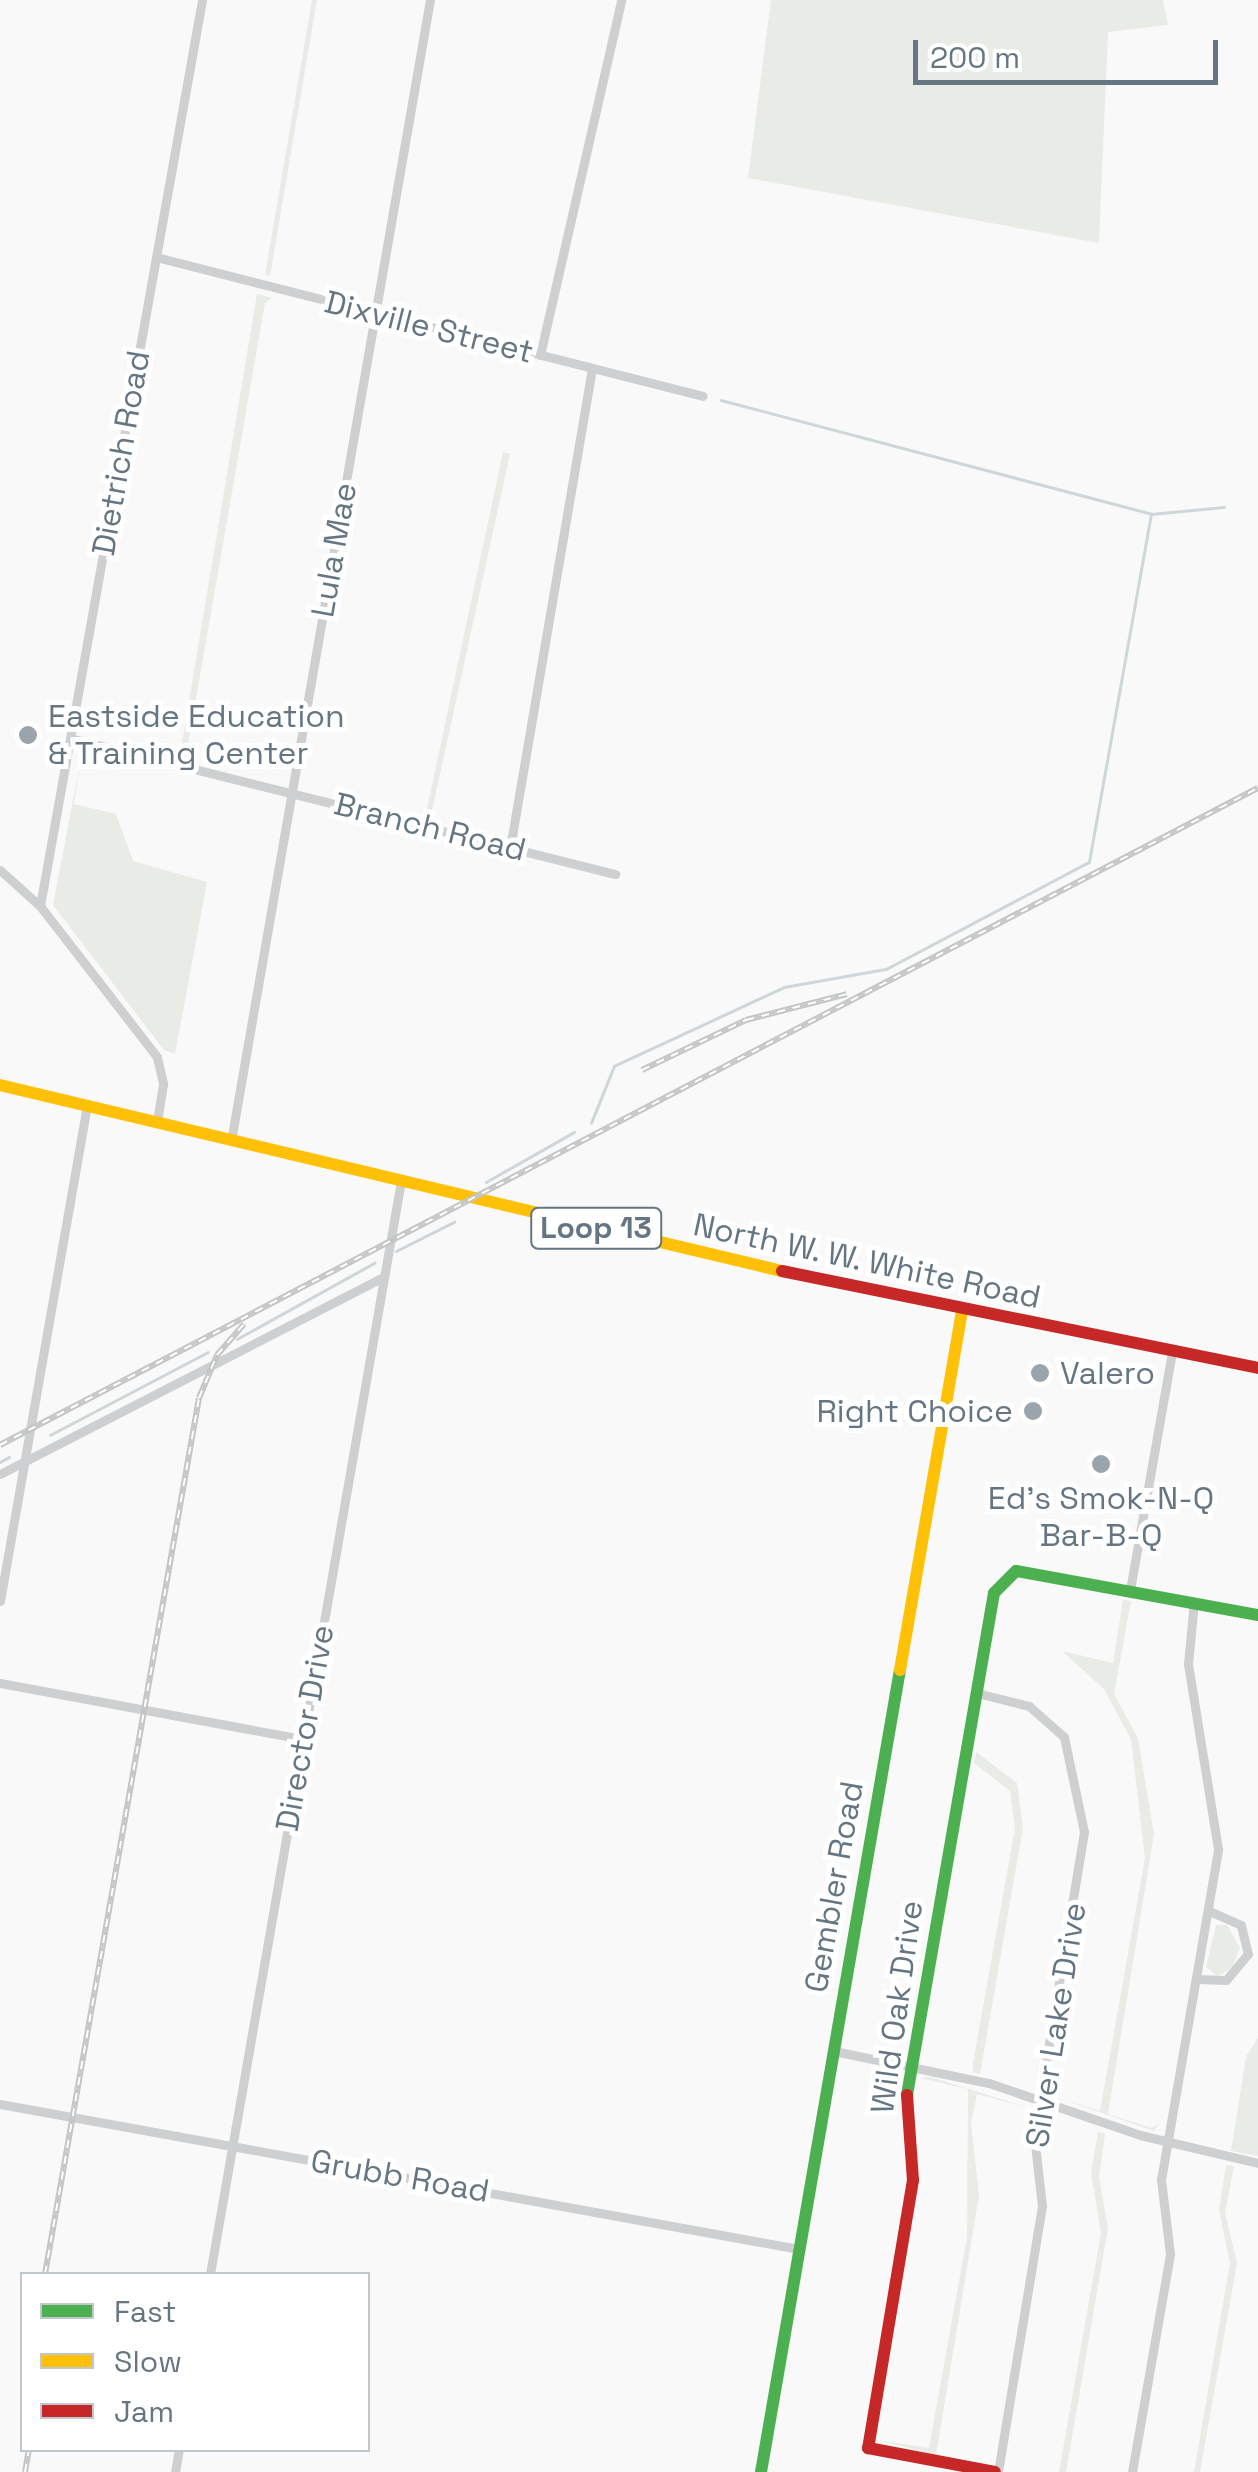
<!DOCTYPE html>
<html>
<head>
<meta charset="utf-8">
<style>
	body { margin:0 }
	#map { position:relative; width:1258px; height:2472px; overflow:hidden; background:#f9f9f9; font-family:"Space Grotesk",sans-serif }
	div>[style] { position:absolute }
	[style*='--x'] { left:calc(var(--x)*1px); top:calc(var(--y)*1px); width:calc(var(--w)*1px); rotate:calc(var(--a)*1deg) }
	.green>* { inset:0; background:#e8ebe6 }
	.stream>* { height:2.5px; margin:-1.25px; padding:0 1.25px; transform-origin:1.25px; border-radius:1.25px; background:#ced6d9 }
	.street>* { height:9px; margin:-4.5px; padding:0 4.5px; transform-origin:4.5px; border-radius:4.5px; background:#cecfd0 }
	.fast>* { height:12px; margin:-6px; padding:0 6px; transform-origin:6px; border-radius:6px; background:#4caf50 }
	.slow>* { height:12px; margin:-6px; padding:0 6px; transform-origin:6px; border-radius:6px; background:#ffc107 }
	.jam>* { height:12px; margin:-6px; padding:0 6px; transform-origin:6px; border-radius:6px; background:#c62828 }
	.rail>* { height:6px; margin-top:-3px; transform-origin:0; background:repeating-linear-gradient(90deg,#fff 0 8px,#c3c5c6 0 16px); box-sizing:border-box; border-block:2px solid #c3c5c6 }
	.dots>* { width:28px; height:28px; translate:-50% -50%; box-sizing:border-box; border:5px solid #fff; border-radius:50% }
	span { translate:-50% -50%; white-space:nowrap; text-align:center; line-height:1.15; -webkit-text-stroke:10px #fff; paint-order:stroke }
	.shield-label span { padding:2px 8px; background:#fff; border:2px solid; border-radius:8px; -webkit-text-stroke-width:0 }
	.shield-label { font-size:30px; color:#657683; font-weight:700 }
	.street-label { font-size:32px; color:#657683 }
	.poi-label { font-size:32px; color:#657683 }
	.left { translate:0 -50%; text-align:left }
	.right { translate:-100% -50%; text-align:right }
	.legend { position:absolute; left:20px; top:2272px; width:350px; height:180px; box-sizing:border-box; background:#fff; border:2px solid #c1c8cd; margin:0; padding:12px 18px; list-style:none; font-size:30px; color:#657683 }
	.legend li { display:flex; align-items:center; gap:20px; height:50px }
	.legend b { width:50px; border:2px solid #c1c8cd }
	.scale { position:absolute; left:913px; top:40px; width:305px; height:45px; box-sizing:border-box; border:5px solid #657683; border-top:0; padding-left:12px; font-size:30px; line-height:35px; white-space:nowrap; color:#657683; -webkit-text-stroke:8px #fff; paint-order:stroke }
</style>
</head>
<body>
<div id="map">
	<div class="green">
		<i style="clip-path:polygon(312px 0,317px 0,270px 276px,265px 275px)"></i>
		<i style="clip-path:polygon(771px 0,1163px 0,1168px 25px,1108px 32px,1099px 243px,748px 178px)"></i>
		<i style="clip-path:polygon(257px 294px,272px 298px,265px 303px,186px 756px,180px 755px)"></i>
		<i style="clip-path:polygon(503px 452px,510px 454px,430px 820px,425px 818px)"></i>
		<i style="clip-path:polygon(82px 753px,74px 804px,116px 814px,133px 861px,207px 882px,175px 1054px,164px 1050px,53px 905px)"></i>
		<i style="clip-path:polygon(1123px 1600px,1131px 1601px,1114px 1694px,1138px 1738px,1154px 1834px,1108px 2114px,1152px 2128px,1159px 2124px,1154px 2131px,1056px 2097px,1100px 2111px,1145px 1858px,1131px 1739px,1104px 1689px,1062px 1651px,1113px 1663px)"></i>
		<i style="clip-path:polygon(976px 1752px,1017px 1783px,1023px 1828px,980px 2074px,973px 2072px,973px 2063px,1015px 1828px,1010px 1791px,974px 1763px)"></i>
		<i style="clip-path:polygon(1216px 1925px,1227px 1925px,1240px 1948px,1232px 1968px,1217px 1976px,1206px 1967px)"></i>
		<i style="clip-path:polygon(1258px 2038px,1258px 2156px,1231px 2151px,1246px 2057px)"></i>
		<i style="clip-path:polygon(931px 2077px,1026px 2107px,977px 2094px,971px 2124px,979px 2195px,936px 2455px,878px 2440px,929px 2448px,967px 2237px,968px 2089px,920px 2078px)"></i>
		<i style="clip-path:polygon(1098px 2132px,1105px 2134px,1099px 2177px,1108px 2228px,1066px 2472px,1059px 2472px,1101px 2233px,1091px 2173px)"></i>
		<i style="clip-path:polygon(1226px 2165px,1234px 2166px,1225px 2213px,1237px 2263px,1200px 2472px,1194px 2472px,1230px 2263px,1219px 2210px)"></i>
	</div>
	<div class="stream">
		<i style="--x:721;--y:400;--w:445;--a:14.8"></i>
		<i style="--x:1151;--y:514;--w:73;--a:-5.5"></i>
		<i style="--x:591;--y:1123;--w:61;--a:-68"></i>
		<i style="--x:614;--y:1066;--w:187;--a:-24.9"></i>
		<i style="--x:784;--y:987;--w:104;--a:-10"></i>
		<i style="--x:886;--y:969;--w:229;--a:-27.8"></i>
		<i style="--x:1089;--y:862;--w:353;--a:-79.9"></i>
		<i style="--x:486;--y:1182;--w:101;--a:-29.6"></i>
		<i style="--x:396;--y:1251;--w:65;--a:-26.6"></i>
		<i style="--x:237;--y:1339;--w:157;--a:-29"></i>
		<i style="--x:50;--y:1435;--w:178;--a:-27.7"></i>
		<i style="--x:0;--y:1462;--w:10;--a:-29"></i>
	</div>
	<div class="street">
		<i style="--x:156;--y:257;--w:564;--a:14.26"></i>
		<i style="--x:540;--y:355;--w:364;--a:-77.1"></i>
		<i style="--x:70;--y:738;--w:562;--a:14.01"></i>
		<i style="--x:510;--y:848;--w:487;--a:-80.3"></i>
		<i style="--x:0;--y:870;--w:54;--a:42"></i>
		<i style="--x:40;--y:906;--w:191;--a:52.2"></i>
		<i style="--x:157;--y:1057;--w:28;--a:77"></i>
		<i style="--x:163;--y:1084;--w:39;--a:99"></i>
		<i style="--x:40;--y:906;--w:920;--a:-79.86"></i>
		<i style="--x:231;--y:1141;--w:1158;--a:-80.11"></i>
		<i style="--x:0;--y:1474;--w:432;--a:-27.2"></i>
		<i style="--x:1130;--y:1590;--w:242;--a:-80"></i>
		<i style="--x:0;--y:1601;--w:504;--a:-80.05"></i>
		<i style="--x:0;--y:1683;--w:308;--a:10.5"></i>
		<i style="--x:977;--y:1693;--w:54;--a:14"></i>
		<i style="--x:1029;--y:1706;--w:47;--a:41.5"></i>
		<i style="--x:1064;--y:1737;--w:97;--a:78.1"></i>
		<i style="--x:1084;--y:1832;--w:307;--a:99.4"></i>
		<i style="--x:1034;--y:2135;--w:71;--a:83.6"></i>
		<i style="--x:1042;--y:2206;--w:270;--a:99.4"></i>
		<i style="--x:1196;--y:1979;--w:30;--a:2"></i>
		<i style="--x:1226;--y:1980;--w:34;--a:-50"></i>
		<i style="--x:1248;--y:1954;--w:30;--a:-104"></i>
		<i style="--x:1241;--y:1925;--w:35;--a:-156"></i>
		<i style="--x:834;--y:2051;--w:158;--a:11.7"></i>
		<i style="--x:989;--y:2083;--w:160;--a:19"></i>
		<i style="--x:1140;--y:2135;--w:121;--a:13.3"></i>
		<i style="--x:0;--y:2104;--w:812;--a:10.29"></i>
		<i style="--x:210;--y:2274;--w:1110;--a:-80.09"></i>
		<i style="--x:175;--y:2472;--w:22;--a:-80"></i>
		<i style="--x:1132;--y:2472;--w:221;--a:-80.1"></i>
		<i style="--x:1170;--y:2254;--w:75;--a:-96.9"></i>
		<i style="--x:1161;--y:2180;--w:336;--a:-80.2"></i>
		<i style="--x:1218;--y:1849;--w:187;--a:-99.2"></i>
		<i style="--x:1188;--y:1664;--w:62;--a:-84.5"></i>
	</div>
	<div class="fast">
		<i style="--x:907;--y:2095;--w:509;--a:-80.17"></i>
		<i style="--x:994;--y:1593;--w:31;--a:-45"></i>
		<i style="--x:1016;--y:1571;--w:246;--a:10.3"></i>
		<i style="--x:761;--y:2472;--w:814;--a:-80.17"></i>
	</div>
	<div class="slow">
		<i style="--x:0;--y:1085;--w:804;--a:13.38"></i>
		<i style="--x:900;--y:1670;--w:363;--a:-80.2"></i>
	</div>
	<div class="jam">
		<i style="--x:782;--y:1271;--w:486;--a:11.5"></i>
		<i style="--x:907;--y:2095;--w:85;--a:86"></i>
		<i style="--x:913;--y:2180;--w:272;--a:99.5"></i>
		<i style="--x:868;--y:2448;--w:129;--a:10.7"></i>
	</div>
	<div class="rail">
		<i style="--x:642;--y:1070;--w:115;--a:-25.7"></i>
		<i style="--x:746;--y:1020;--w:104;--a:-14.4"></i>
		<i style="--x:0;--y:1445;--w:1419;--a:-27.58"></i>
		<i style="--x:45;--y:2274;--w:889;--a:-80.03"></i>
		<i style="--x:199;--y:1398;--w:47;--a:-67.3"></i>
		<i style="--x:217;--y:1355;--w:41;--a:-48.9"></i>
		<i style="--x:25;--y:2472;--w:22;--a:-80"></i>
	</div>
	<div class="dots">
		<i style="left:28px;top:735px;background:#99a4ac"></i>
		<i style="left:1040px;top:1373px;background:#99a4ac"></i>
		<i style="left:1033px;top:1411px;background:#99a4ac"></i>
		<i style="left:1101px;top:1464px;background:#99a4ac"></i>
	</div>
	<div class="shield-label">
		<span style="left:596px;top:1228px">Loop 13</span>
	</div>
	<div class="street-label">
		<span style="left:429px;top:327px;rotate:14deg">Dixville Street</span>
		<span style="left:121px;top:453px;rotate:-80deg">Dietrich Road</span>
		<span style="left:334px;top:550px;rotate:-80deg">Lula Mae</span>
		<span style="left:430px;top:827px;rotate:14deg">Branch Road</span>
		<span style="left:867px;top:1261px;rotate:12deg">North W. W. White Road</span>
		<span style="left:305px;top:1728px;rotate:-80deg">Director Drive</span>
		<span style="left:834px;top:1887px;rotate:-80deg">Gembler Road</span>
		<span style="left:897px;top:2007px;rotate:-82deg">Wild Oak Drive</span>
		<span style="left:1056px;top:2025px;rotate:-81deg">Silver Lake Drive</span>
		<span style="left:400px;top:2176px;rotate:10deg">Grubb Road</span>
	</div>
	<div class="poi-label">
		<span class="left" style="left:48px;top:735px">Eastside Education<br>&amp; Training Center</span>
		<span class="left" style="left:1060px;top:1373px">Valero</span>
		<span class="right" style="left:1013px;top:1411px">Right Choice</span>
		<span style="left:1101px;top:1517px">Ed's Smok-N-Q<br>Bar-B-Q</span>
	</div>
	<ul class="legend">
	<li><b style="height:12px;background:#4caf50"></b>Fast</li>
	<li><b style="height:12px;background:#ffc107"></b>Slow</li>
	<li><b style="height:12px;background:#c62828"></b>Jam</li>
	</ul>
	<div class="scale">200 m</div>
</div>
</body>
</html>
